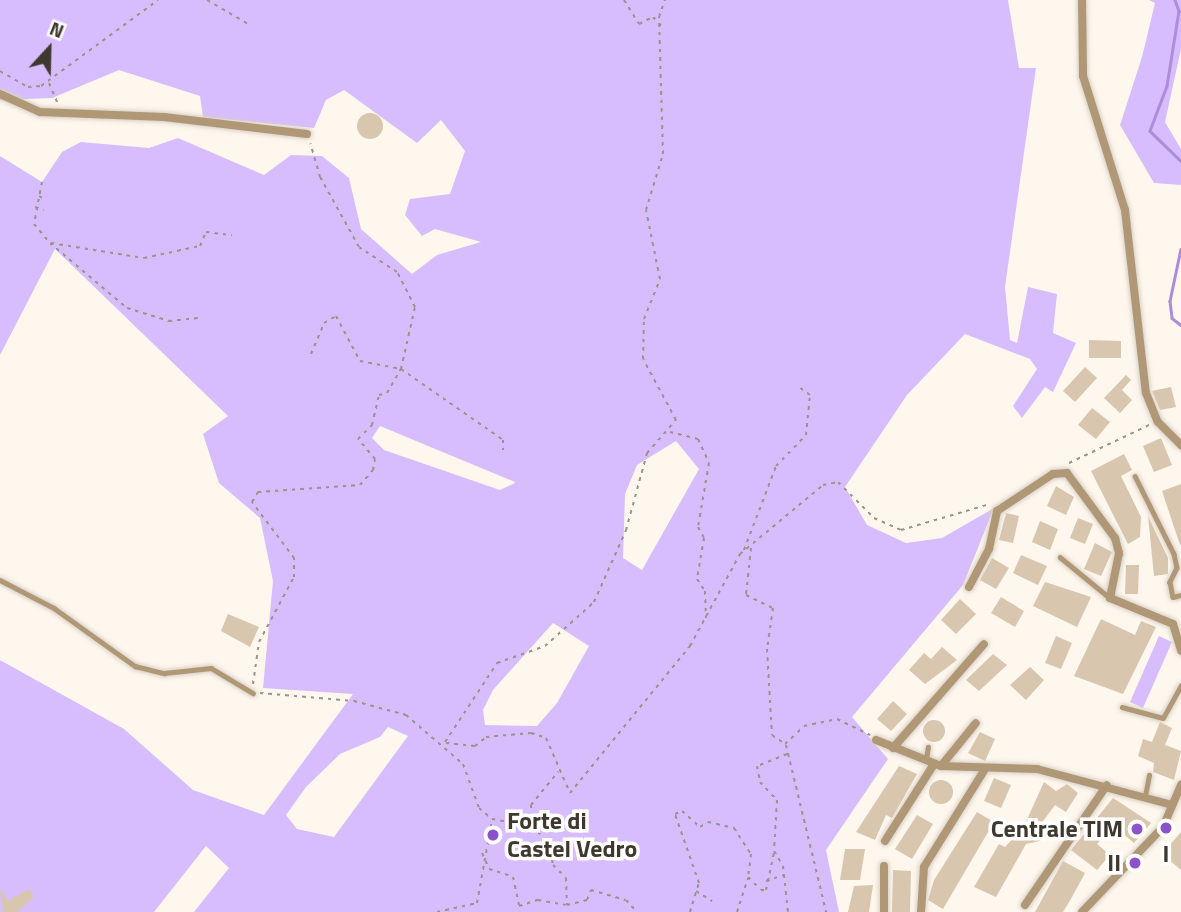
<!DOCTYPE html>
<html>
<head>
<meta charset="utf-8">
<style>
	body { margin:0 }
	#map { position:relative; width:1181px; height:912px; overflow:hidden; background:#fef7ed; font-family:"Titillium Web",sans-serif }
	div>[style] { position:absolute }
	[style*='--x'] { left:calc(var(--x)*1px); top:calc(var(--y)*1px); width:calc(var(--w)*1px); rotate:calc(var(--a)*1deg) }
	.green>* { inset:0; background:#d7bdfd }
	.stream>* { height:2.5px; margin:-1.25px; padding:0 1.25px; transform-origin:1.25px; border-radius:1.25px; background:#ae8cdc }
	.building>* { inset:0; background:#d8c6af }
	.round { border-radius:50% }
	.path>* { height:2px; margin-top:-1px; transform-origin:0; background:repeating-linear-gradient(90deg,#9a938a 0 3.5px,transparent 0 8.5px) }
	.roads { filter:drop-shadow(0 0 2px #d8d1c7) drop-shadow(0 0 2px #d8d1c7) }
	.lane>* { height:4.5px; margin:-2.25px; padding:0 2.25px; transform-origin:2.25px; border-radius:2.25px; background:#b09877 }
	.street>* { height:8px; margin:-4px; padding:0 4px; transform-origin:4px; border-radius:4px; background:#b09877 }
	.dots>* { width:19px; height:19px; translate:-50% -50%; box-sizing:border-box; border:4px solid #fff; border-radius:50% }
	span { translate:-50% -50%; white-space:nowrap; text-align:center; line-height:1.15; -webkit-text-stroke:7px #fff; paint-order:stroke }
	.poi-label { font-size:24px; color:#3f382f; font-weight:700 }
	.left { translate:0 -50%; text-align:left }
	.right { translate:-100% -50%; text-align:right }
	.north { position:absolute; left:14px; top:14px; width:70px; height:70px; -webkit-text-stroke:5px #fff; paint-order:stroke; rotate:22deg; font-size:19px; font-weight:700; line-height:28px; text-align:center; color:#3f382f }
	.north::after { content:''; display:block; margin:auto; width:24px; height:32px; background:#3f382f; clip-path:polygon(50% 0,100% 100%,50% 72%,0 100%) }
</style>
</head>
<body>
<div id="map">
	<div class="green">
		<i style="clip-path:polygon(evenodd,0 0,1008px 0,1019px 68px,1036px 68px,1005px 287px,1010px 340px,1017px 343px,1028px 287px,1057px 294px,1053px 333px,1076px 343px,1053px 392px,1045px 387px,1022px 418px,1013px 406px,1037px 369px,1030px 359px,965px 334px,907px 395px,845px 487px,867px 525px,906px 543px,942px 538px,994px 508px,963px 585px,852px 717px,888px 759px,826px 850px,839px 912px,194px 912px,229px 868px,206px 846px,154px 912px,0 912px,0 660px,124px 729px,193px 790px,264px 815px,353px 694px,263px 688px,273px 581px,260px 518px,219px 483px,203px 434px,228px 416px,55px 249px,0 355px,0 156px,42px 182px,62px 152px,81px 142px,149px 148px,178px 138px,264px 175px,291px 155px,322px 156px,349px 178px,361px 229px,412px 274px,437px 255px,481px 242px,435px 229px,422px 236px,405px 215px,410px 199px,450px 194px,465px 151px,441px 120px,417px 143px,344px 90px,326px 100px,314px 128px,203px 117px,200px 96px,119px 70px,52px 98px,0 100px,0 0,380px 426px,515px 482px,515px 483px,500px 490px,384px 450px,372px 438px,380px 426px,0 0,676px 441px,699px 469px,642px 570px,623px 558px,625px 494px,637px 465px,676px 441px,0 0,553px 623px,589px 646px,557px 703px,537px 726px,485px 725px,483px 710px,493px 690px,553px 623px,0 0,388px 727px,408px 736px,334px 837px,297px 829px,286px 815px,306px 787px,340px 754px,380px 737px,388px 727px)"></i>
		<i style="clip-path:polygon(1149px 0,1181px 0,1181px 49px,1165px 122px,1181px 149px,1181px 185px,1154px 183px,1120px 125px,1142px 57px,1155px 3px)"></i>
		<i style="clip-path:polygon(1159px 636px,1172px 642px,1143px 708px,1130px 702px)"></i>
	</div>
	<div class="stream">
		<i style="--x:1175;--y:0;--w:12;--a:70"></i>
		<i style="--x:1179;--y:11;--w:76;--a:99.1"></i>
		<i style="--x:1167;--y:86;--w:48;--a:110.7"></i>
		<i style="--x:1150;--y:131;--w:43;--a:44.1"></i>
		<i style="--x:1181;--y:249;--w:53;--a:101.9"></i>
		<i style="--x:1170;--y:301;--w:17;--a:83"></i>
		<i style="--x:1172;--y:318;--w:11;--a:38"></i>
	</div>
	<div class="building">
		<i class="round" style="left:357px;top:113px;width:26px;height:26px"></i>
		<i style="clip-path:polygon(1089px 340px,1121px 341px,1121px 358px,1089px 358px)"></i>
		<i style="clip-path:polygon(1085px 367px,1097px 378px,1075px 402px,1063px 391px)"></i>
		<i style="clip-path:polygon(1126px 375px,1131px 380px,1122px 390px,1132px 400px,1120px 413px,1104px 398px)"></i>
		<i style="clip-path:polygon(1171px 387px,1176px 407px,1160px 410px,1152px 391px)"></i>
		<i style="clip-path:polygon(1092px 408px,1110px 422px,1096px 439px,1078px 425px)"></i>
		<i style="clip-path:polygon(1161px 438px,1172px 465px,1154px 472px,1143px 446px)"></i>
		<i style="clip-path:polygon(1124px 454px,1132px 470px,1121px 476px,1141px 517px,1140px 537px,1128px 544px,1091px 471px)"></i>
		<i style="clip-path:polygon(1181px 484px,1181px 545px,1180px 545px,1162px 491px)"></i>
		<i style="clip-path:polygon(1056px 486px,1074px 497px,1066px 515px,1047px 506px)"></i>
		<i style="clip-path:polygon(1006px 513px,1019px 516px,1013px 543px,999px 540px)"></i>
		<i style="clip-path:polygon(1148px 516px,1168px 558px,1168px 574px,1154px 576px)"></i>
		<i style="clip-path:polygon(1078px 518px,1093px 524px,1085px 544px,1070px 538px)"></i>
		<i style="clip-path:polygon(1040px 521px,1058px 529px,1050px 550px,1032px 542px)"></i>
		<i style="clip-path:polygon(1095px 543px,1112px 552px,1101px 576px,1084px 569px)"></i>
		<i style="clip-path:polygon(1021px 555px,1047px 566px,1038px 585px,1013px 573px)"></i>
		<i style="clip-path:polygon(992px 558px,1009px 568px,996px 589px,980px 580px)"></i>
		<i style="clip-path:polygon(1126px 565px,1139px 565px,1138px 594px,1125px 594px)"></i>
		<i style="clip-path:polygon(1045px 582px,1091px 597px,1077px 627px,1033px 606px)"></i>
		<i style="clip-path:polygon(1001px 597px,1024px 611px,1015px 627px,991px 613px)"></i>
		<i style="clip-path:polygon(960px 599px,976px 614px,956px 634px,941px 620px)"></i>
		<i style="clip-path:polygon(228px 614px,259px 627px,250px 647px,221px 631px)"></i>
		<i style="clip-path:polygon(1101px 619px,1135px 635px,1141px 621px,1156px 627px,1123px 694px,1074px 676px)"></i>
		<i style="clip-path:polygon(1056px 636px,1072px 643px,1061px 669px,1045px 663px)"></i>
		<i style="clip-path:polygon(942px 647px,957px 660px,925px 684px,909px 670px,924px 653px,931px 659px)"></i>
		<i style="clip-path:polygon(993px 654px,1007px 665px,979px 691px,966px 680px)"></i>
		<i style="clip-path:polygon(1030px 667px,1044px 680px,1026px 700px,1010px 685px)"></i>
		<i style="clip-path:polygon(893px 701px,907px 714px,891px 731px,877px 719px)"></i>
		<i class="round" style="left:923px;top:720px;width:22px;height:22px"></i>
		<i style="clip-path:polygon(1160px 722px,1172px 728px,1165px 745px,1181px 751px,1174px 780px,1153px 772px,1154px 763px,1138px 756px,1143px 739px,1152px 742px)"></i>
		<i style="clip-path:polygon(980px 732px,995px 739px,985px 761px,968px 753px)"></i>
		<i style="clip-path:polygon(899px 766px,917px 774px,892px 818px,886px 815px,875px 840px,856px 832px)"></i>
		<i style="clip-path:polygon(994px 778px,1011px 785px,1001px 808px,984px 801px)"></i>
		<i class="round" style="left:929px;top:780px;width:24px;height:24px"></i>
		<i style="clip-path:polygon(1044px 782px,1056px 791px,1067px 784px,1078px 793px,1066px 812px,1055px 805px,1041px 824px,1048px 829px,1040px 841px,1026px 844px,996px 897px,974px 887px,999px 844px,1005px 847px,1024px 826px)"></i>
		<i style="clip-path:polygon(1113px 798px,1151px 823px,1134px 843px,1113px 825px,1097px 844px,1110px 855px,1097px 870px,1071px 850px)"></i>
		<i style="clip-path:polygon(977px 812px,994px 822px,943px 909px,928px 900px,934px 880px)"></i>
		<i style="clip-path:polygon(917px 815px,933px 824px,912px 859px,895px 849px)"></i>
		<i style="clip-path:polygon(1181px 832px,1181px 870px,1162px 854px)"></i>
		<i style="clip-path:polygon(845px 849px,865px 849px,860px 880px,840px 880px)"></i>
		<i style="clip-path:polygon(1063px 861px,1085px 873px,1072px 897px,1063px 912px,1035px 912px)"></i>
		<i style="clip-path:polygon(893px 870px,911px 871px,910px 912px,892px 912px)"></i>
		<i style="clip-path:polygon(873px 885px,869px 912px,848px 912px,854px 886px)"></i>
		<i style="clip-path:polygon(0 889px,8px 901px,29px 889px,34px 897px,17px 912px,3px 912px)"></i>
	</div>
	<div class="path">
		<i style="--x:207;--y:0;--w:50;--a:30.2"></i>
		<i style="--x:624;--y:0;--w:28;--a:58"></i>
		<i style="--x:639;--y:24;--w:16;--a:-27"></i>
		<i style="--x:653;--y:17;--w:16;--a:47"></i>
		<i style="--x:0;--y:71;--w:32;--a:30"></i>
		<i style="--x:28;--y:87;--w:13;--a:-4"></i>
		<i style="--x:41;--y:86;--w:145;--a:-36.3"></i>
		<i style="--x:49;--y:83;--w:21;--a:67"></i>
		<i style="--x:42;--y:182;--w:43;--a:100.8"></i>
		<i style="--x:34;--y:224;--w:25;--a:50"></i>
		<i style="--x:50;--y:243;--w:101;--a:40.2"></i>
		<i style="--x:127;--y:308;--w:44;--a:17.2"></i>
		<i style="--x:169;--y:321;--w:29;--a:-6"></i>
		<i style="--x:39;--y:196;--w:8;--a:30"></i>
		<i style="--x:35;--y:207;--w:9;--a:21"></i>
		<i style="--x:51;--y:243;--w:94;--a:9.2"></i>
		<i style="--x:144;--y:258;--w:57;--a:-12.1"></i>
		<i style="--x:200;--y:246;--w:15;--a:-67"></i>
		<i style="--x:206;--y:232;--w:26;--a:7"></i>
		<i style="--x:311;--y:354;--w:34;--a:-67"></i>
		<i style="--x:324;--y:323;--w:14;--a:-30"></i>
		<i style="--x:336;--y:316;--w:51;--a:61.9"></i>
		<i style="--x:360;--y:361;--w:42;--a:11"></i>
		<i style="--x:401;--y:369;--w:124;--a:34.8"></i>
		<i style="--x:503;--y:440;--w:10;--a:90"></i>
		<i style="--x:670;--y:432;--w:29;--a:14"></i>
		<i style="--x:698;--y:439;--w:26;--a:65"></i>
		<i style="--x:709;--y:463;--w:65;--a:99.8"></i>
		<i style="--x:698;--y:527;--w:13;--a:61"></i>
		<i style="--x:704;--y:538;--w:42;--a:99.7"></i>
		<i style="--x:697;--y:579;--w:14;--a:56"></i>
		<i style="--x:705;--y:591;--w:27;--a:88"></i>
		<i style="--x:1069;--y:463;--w:89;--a:-25.4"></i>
		<i style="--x:751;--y:548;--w:47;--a:96.1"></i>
		<i style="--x:746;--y:595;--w:30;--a:26"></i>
		<i style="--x:773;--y:608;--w:41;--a:98.3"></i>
		<i style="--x:767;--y:649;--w:86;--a:86.7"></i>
		<i style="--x:772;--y:735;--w:16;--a:35"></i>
		<i style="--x:785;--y:744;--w:26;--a:-43"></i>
		<i style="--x:804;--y:726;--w:34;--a:-12"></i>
		<i style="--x:837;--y:719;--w:37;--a:26"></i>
		<i style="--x:744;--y:550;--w:90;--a:-69.1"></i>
		<i style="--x:776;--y:466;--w:43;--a:-45.9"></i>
		<i style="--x:806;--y:435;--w:40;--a:-84.3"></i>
		<i style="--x:810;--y:395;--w:14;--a:-144"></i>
		<i style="--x:253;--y:684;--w:42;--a:-81.9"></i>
		<i style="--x:259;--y:642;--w:74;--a:-61.7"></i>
		<i style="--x:294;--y:577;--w:19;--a:-90"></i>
		<i style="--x:294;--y:558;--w:70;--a:-126.9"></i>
		<i style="--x:252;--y:502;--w:12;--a:-59"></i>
		<i style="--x:258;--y:492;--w:102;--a:-3.9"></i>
		<i style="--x:360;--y:485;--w:20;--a:-49"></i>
		<i style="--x:373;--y:470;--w:11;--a:-80"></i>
		<i style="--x:375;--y:459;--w:26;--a:-130"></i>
		<i style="--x:358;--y:439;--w:20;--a:-45"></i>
		<i style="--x:372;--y:425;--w:31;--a:-77"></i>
		<i style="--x:379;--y:395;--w:8;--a:-14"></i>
		<i style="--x:387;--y:393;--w:28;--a:-60"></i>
		<i style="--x:401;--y:369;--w:64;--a:-77.3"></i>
		<i style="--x:415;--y:307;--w:39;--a:-117"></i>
		<i style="--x:397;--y:272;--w:45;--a:-146.7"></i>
		<i style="--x:359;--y:247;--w:80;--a:-119.1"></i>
		<i style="--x:320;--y:177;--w:35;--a:-106"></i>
		<i style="--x:260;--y:693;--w:94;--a:4.9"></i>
		<i style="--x:354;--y:701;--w:54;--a:15.1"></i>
		<i style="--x:406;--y:715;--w:75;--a:40.7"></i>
		<i style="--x:463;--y:764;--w:47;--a:70"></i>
		<i style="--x:479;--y:808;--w:17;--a:40"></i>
		<i style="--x:492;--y:819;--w:41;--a:9.9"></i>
		<i style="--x:532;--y:826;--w:24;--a:45"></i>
		<i style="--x:549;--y:843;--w:22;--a:80"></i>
		<i style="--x:553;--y:865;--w:18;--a:45"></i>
		<i style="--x:566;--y:878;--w:27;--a:88"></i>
		<i style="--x:567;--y:905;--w:21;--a:-14"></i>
		<i style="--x:587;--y:900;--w:11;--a:-68"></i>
		<i style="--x:591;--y:890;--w:36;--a:16"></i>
		<i style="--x:626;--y:900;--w:16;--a:47"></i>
		<i style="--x:445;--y:742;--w:95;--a:-56.6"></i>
		<i style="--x:497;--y:663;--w:51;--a:-19.5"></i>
		<i style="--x:545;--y:646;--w:66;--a:-41.9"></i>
		<i style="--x:594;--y:602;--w:79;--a:-66"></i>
		<i style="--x:626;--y:530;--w:80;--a:-74.7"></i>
		<i style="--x:647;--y:453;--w:44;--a:-48.7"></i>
		<i style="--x:676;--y:420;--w:69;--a:-118.4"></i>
		<i style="--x:643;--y:359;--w:40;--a:-88.6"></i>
		<i style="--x:644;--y:319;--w:43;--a:-68.2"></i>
		<i style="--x:660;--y:279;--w:70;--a:-101.5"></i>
		<i style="--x:646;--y:210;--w:59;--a:-73.1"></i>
		<i style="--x:663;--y:154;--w:137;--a:-91.7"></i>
		<i style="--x:659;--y:17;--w:18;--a:-71"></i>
		<i style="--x:446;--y:743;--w:29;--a:6"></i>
		<i style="--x:475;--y:746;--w:14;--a:-39"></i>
		<i style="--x:486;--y:737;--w:45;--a:-5.1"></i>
		<i style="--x:531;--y:733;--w:16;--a:18"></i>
		<i style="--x:546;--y:738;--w:60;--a:66.4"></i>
		<i style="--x:570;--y:793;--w:190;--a:-50.8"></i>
		<i style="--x:690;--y:646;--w:105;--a:-61.5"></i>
		<i style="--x:740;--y:554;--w:108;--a:-39.7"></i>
		<i style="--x:823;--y:485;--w:15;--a:-11"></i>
		<i style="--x:838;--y:482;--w:51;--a:45"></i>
		<i style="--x:874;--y:518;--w:30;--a:24"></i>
		<i style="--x:901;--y:530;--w:93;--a:-16.3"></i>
		<i style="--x:786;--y:745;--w:172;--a:76.5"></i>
		<i style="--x:787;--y:754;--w:32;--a:158"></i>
		<i style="--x:757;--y:766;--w:16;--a:79"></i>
		<i style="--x:760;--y:782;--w:25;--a:47"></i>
		<i style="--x:777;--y:800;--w:51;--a:93.4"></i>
		<i style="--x:774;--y:851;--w:17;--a:59"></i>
		<i style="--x:783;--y:866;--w:46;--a:83.8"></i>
		<i style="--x:532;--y:825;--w:20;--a:-93"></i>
		<i style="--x:531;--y:805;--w:43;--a:-50.7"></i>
		<i style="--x:482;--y:853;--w:17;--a:66"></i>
		<i style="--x:489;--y:869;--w:25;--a:18"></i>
		<i style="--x:513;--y:877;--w:30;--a:78"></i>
		<i style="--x:519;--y:906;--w:20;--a:-18"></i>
		<i style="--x:538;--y:900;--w:28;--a:10"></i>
		<i style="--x:766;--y:881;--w:18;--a:-19"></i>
		<i style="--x:696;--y:891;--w:19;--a:32"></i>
		<i style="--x:437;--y:912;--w:41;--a:-12.7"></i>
		<i style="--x:477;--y:903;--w:84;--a:-79.8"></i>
		<i style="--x:690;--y:912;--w:30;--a:-73"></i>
		<i style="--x:699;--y:883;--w:73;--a:-109.2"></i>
		<i style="--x:675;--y:814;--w:8;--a:-23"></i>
		<i style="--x:682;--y:811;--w:24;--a:42"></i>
		<i style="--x:700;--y:827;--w:9;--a:-32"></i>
		<i style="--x:708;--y:822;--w:27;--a:13"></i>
		<i style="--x:734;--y:828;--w:31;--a:57"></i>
		<i style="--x:751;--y:854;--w:23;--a:97"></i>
		<i style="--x:748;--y:877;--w:18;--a:45"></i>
		<i style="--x:761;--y:890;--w:5;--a:0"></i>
		<i style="--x:766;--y:890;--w:40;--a:-78"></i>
		<i style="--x:737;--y:912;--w:36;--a:-72"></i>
	</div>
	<div class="roads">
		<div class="lane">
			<i style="--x:1135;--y:476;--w:87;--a:63.4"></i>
			<i style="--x:1174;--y:554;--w:14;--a:78"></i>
			<i style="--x:1177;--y:568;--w:16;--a:117"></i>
			<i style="--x:1170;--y:582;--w:15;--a:79"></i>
			<i style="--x:1173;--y:597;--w:8;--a:-14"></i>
			<i style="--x:1060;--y:557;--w:65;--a:39.4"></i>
			<i style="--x:0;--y:580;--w:61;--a:27.4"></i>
			<i style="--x:54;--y:608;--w:100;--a:35.6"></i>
			<i style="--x:135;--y:666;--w:30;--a:14"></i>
			<i style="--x:164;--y:673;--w:47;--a:-6.1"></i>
			<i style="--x:211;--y:668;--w:49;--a:30.8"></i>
			<i style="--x:1122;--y:707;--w:42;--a:15"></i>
			<i style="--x:1163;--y:718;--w:37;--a:-61"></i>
			<i style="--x:926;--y:759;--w:12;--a:-81"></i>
			<i style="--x:1145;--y:796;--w:21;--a:-79"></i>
		</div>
		<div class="street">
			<i style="--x:1082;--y:0;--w:76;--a:89.2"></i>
			<i style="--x:1083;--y:76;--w:140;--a:72.6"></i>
			<i style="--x:1125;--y:210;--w:184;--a:83.5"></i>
			<i style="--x:1146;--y:393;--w:31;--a:68"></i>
			<i style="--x:1158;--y:422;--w:33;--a:45"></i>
			<i style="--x:0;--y:94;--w:44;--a:24.2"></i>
			<i style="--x:40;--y:112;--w:124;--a:2.3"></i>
			<i style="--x:164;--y:117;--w:144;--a:6.8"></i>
			<i style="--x:969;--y:587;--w:43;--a:-62.2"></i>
			<i style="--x:989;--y:549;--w:39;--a:-78"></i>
			<i style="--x:997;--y:511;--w:67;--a:-33.5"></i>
			<i style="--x:1053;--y:474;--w:14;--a:-4"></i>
			<i style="--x:1067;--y:473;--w:81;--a:53.6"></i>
			<i style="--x:1115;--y:538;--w:16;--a:75"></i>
			<i style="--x:1119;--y:553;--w:46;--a:101.3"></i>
			<i style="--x:1110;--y:598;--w:68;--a:22.4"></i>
			<i style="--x:1173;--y:624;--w:28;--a:73"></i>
			<i style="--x:876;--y:740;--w:70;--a:21.8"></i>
			<i style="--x:941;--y:766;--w:96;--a:1.8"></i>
			<i style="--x:1037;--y:769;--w:140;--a:14.9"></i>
			<i style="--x:893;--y:748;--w:138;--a:-48.8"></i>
			<i style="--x:941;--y:766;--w:55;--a:-50.9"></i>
			<i style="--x:885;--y:841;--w:91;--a:-57.5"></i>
			<i style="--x:1025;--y:905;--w:145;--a:-55.7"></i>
			<i style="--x:884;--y:912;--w:46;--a:-90"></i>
			<i style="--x:921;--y:912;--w:45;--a:-86.2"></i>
			<i style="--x:924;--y:867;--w:115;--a:-58.1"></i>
			<i style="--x:1082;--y:912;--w:117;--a:-46.4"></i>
			<i style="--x:1163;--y:827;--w:46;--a:-66.8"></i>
		</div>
	</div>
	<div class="dots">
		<i style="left:1166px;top:828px;background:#8b52c9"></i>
		<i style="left:1137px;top:829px;background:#8b52c9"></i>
		<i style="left:493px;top:835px;background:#8b52c9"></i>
		<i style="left:1135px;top:863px;background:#8b52c9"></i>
	</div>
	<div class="poi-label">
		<span class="left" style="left:507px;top:835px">Forte di<br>Castel Vedro</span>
		<span class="right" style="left:1123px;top:829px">Centrale TIM</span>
		<span style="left:1166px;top:854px">I</span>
		<span class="right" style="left:1121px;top:863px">II</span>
	</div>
	<div class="north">N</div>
</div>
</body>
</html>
